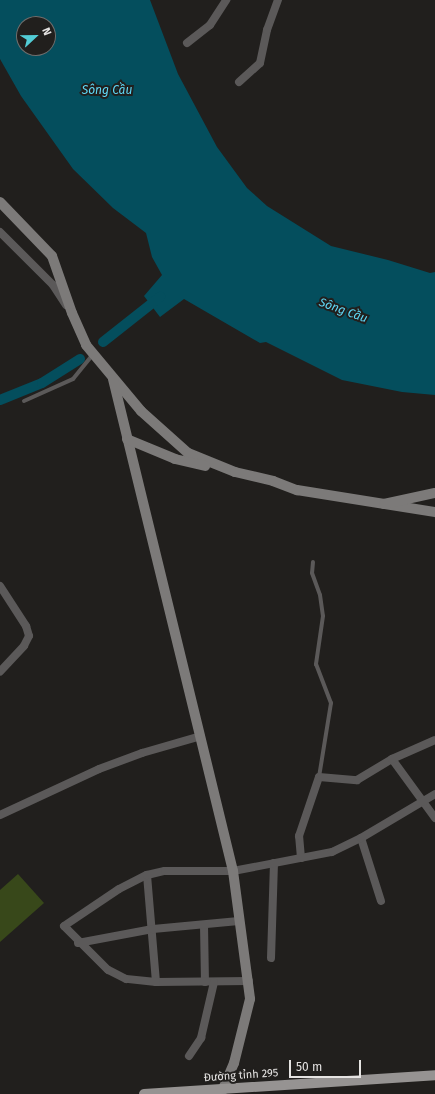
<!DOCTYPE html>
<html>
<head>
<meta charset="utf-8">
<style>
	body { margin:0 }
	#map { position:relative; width:435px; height:1094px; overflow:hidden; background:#211f1d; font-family:"Fira Sans",sans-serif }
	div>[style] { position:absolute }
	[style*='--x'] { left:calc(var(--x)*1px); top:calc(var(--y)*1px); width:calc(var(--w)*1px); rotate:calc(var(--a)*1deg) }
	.green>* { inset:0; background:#38481a }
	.water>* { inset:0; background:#044e5d }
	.canal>* { height:10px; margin:-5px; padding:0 5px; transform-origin:5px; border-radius:5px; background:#044e5d }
	.lane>* { height:4px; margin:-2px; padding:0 2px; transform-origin:2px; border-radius:2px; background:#5b5959 }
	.street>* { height:8px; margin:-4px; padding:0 4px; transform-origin:4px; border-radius:4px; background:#5b5959 }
	.secondary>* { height:10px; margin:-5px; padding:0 5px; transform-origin:5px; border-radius:5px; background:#7c7a79 }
	.primary>* { height:10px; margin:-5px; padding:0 5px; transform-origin:5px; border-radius:5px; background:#969392 }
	span { translate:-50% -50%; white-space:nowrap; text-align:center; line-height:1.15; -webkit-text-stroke:4px #211f1d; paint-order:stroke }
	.street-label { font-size:11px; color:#e5e3e2 }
	.water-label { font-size:12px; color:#60d9f7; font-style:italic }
	.north { position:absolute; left:16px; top:16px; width:40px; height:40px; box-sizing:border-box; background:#211f1d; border:1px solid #6f6d6c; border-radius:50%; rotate:68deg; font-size:11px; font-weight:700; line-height:16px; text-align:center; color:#e5e3e2 }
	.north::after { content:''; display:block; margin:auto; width:14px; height:18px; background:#52ccd5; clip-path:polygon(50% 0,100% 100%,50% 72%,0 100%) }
	.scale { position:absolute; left:289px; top:1060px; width:72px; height:18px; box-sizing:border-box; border:2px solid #e5e3e2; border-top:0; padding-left:5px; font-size:12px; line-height:14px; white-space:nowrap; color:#e5e3e2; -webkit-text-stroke:3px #211f1d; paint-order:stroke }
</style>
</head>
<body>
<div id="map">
	<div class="green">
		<i style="clip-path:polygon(18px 874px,44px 903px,0 942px,0 890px)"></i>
	</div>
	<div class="water">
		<i style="clip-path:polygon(evenodd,0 0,150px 0,178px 74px,217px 147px,247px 188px,267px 206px,331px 246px,388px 260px,430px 273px,435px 272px,435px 395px,402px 392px,342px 380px,266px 342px,260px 343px,184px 299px,160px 317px,144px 296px,162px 275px,152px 257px,146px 233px,113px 208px,73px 169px,21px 96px,0 59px,0 0,24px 24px,48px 24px,48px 48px,24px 48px,24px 24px)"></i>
	</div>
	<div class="canal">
		<i style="--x:103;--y:342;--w:73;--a:-38.3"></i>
		<i style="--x:0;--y:400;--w:45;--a:-22"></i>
		<i style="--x:42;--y:383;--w:45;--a:-32.3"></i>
	</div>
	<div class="lane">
		<i style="--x:24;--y:401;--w:54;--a:-24.2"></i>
		<i style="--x:73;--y:379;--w:32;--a:-51"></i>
		<i style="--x:313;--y:562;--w:11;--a:95"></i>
		<i style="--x:312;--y:573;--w:23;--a:70"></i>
		<i style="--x:320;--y:595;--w:21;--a:82"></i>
		<i style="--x:323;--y:616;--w:49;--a:98.3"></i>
		<i style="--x:316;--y:664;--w:42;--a:69"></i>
		<i style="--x:331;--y:703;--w:75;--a:99.2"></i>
	</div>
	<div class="street">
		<i style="--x:187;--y:43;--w:29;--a:-38"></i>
		<i style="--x:210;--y:25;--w:30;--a:-57"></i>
		<i style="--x:239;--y:82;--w:28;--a:-42"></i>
		<i style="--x:260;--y:63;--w:34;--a:-78"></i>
		<i style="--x:267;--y:30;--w:32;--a:-70"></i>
		<i style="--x:0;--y:232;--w:75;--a:45"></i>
		<i style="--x:53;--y:285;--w:24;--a:57"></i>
		<i style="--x:0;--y:586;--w:48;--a:57"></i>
		<i style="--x:26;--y:626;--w:10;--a:73"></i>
		<i style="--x:29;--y:636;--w:11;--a:117"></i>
		<i style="--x:24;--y:646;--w:35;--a:133"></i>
		<i style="--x:392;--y:759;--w:73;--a:53.9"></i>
		<i style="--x:0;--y:815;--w:109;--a:-24.9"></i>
		<i style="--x:99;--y:769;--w:46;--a:-20.4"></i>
		<i style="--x:142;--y:753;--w:61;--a:-16.1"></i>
		<i style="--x:361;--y:838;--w:66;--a:72.4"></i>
		<i style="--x:301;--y:858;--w:22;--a:-95"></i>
		<i style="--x:299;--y:836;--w:62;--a:-71.3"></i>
		<i style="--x:319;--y:777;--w:38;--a:5"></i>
		<i style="--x:357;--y:780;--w:41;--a:-31"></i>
		<i style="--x:392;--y:759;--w:47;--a:-23.8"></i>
		<i style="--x:147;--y:875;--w:107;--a:85.2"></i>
		<i style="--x:204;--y:925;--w:57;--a:89"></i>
		<i style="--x:78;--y:943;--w:76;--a:-10.6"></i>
		<i style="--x:153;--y:929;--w:86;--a:-5.3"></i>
		<i style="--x:271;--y:958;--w:95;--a:-88.2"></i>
		<i style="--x:249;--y:981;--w:93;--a:179.4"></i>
		<i style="--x:156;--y:982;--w:30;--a:-174"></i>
		<i style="--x:126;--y:979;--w:20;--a:-153"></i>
		<i style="--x:108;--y:970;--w:62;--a:-135"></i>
		<i style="--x:64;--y:926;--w:66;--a:-33.9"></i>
		<i style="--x:119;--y:889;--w:31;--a:-27"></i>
		<i style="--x:147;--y:875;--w:18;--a:-13"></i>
		<i style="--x:165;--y:871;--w:68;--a:0"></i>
		<i style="--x:233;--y:871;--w:101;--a:-10.9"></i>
		<i style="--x:332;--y:852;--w:32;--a:-26"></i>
		<i style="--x:361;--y:838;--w:86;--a:-30.7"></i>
		<i style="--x:189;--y:1056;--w:22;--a:-56"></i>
		<i style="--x:201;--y:1038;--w:57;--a:-76.9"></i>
	</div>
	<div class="secondary">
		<i style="--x:0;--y:202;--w:75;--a:46.1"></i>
		<i style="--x:52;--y:256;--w:60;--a:70.7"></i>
		<i style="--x:72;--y:313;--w:35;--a:66"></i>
		<i style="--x:86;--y:345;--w:86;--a:50.2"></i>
		<i style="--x:141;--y:411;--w:63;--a:41.8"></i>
		<i style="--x:188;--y:453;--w:51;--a:22"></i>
		<i style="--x:235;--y:472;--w:39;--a:13"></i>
		<i style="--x:273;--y:481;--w:26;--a:21"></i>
		<i style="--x:297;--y:490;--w:140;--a:9.1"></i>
		<i style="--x:113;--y:379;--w:506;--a:76.29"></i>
		<i style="--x:233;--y:871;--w:129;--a:82.4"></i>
		<i style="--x:250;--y:999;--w:66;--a:104"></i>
		<i style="--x:234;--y:1063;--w:34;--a:113"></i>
		<i style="--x:127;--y:439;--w:52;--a:22.6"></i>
		<i style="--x:175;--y:459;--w:31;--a:13"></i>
		<i style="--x:384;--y:504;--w:52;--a:-12.2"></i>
	</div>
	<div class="primary">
		<i style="--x:144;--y:1094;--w:292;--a:-3.7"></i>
	</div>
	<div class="street-label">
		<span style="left:241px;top:1076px;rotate:-4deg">Đường tỉnh 295</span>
	</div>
	<div class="water-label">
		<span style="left:107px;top:91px">Sông Cầu</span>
		<span style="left:343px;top:311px;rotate:20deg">Sông Cầu</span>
	</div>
	<div class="north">N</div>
	<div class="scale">50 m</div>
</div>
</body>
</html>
